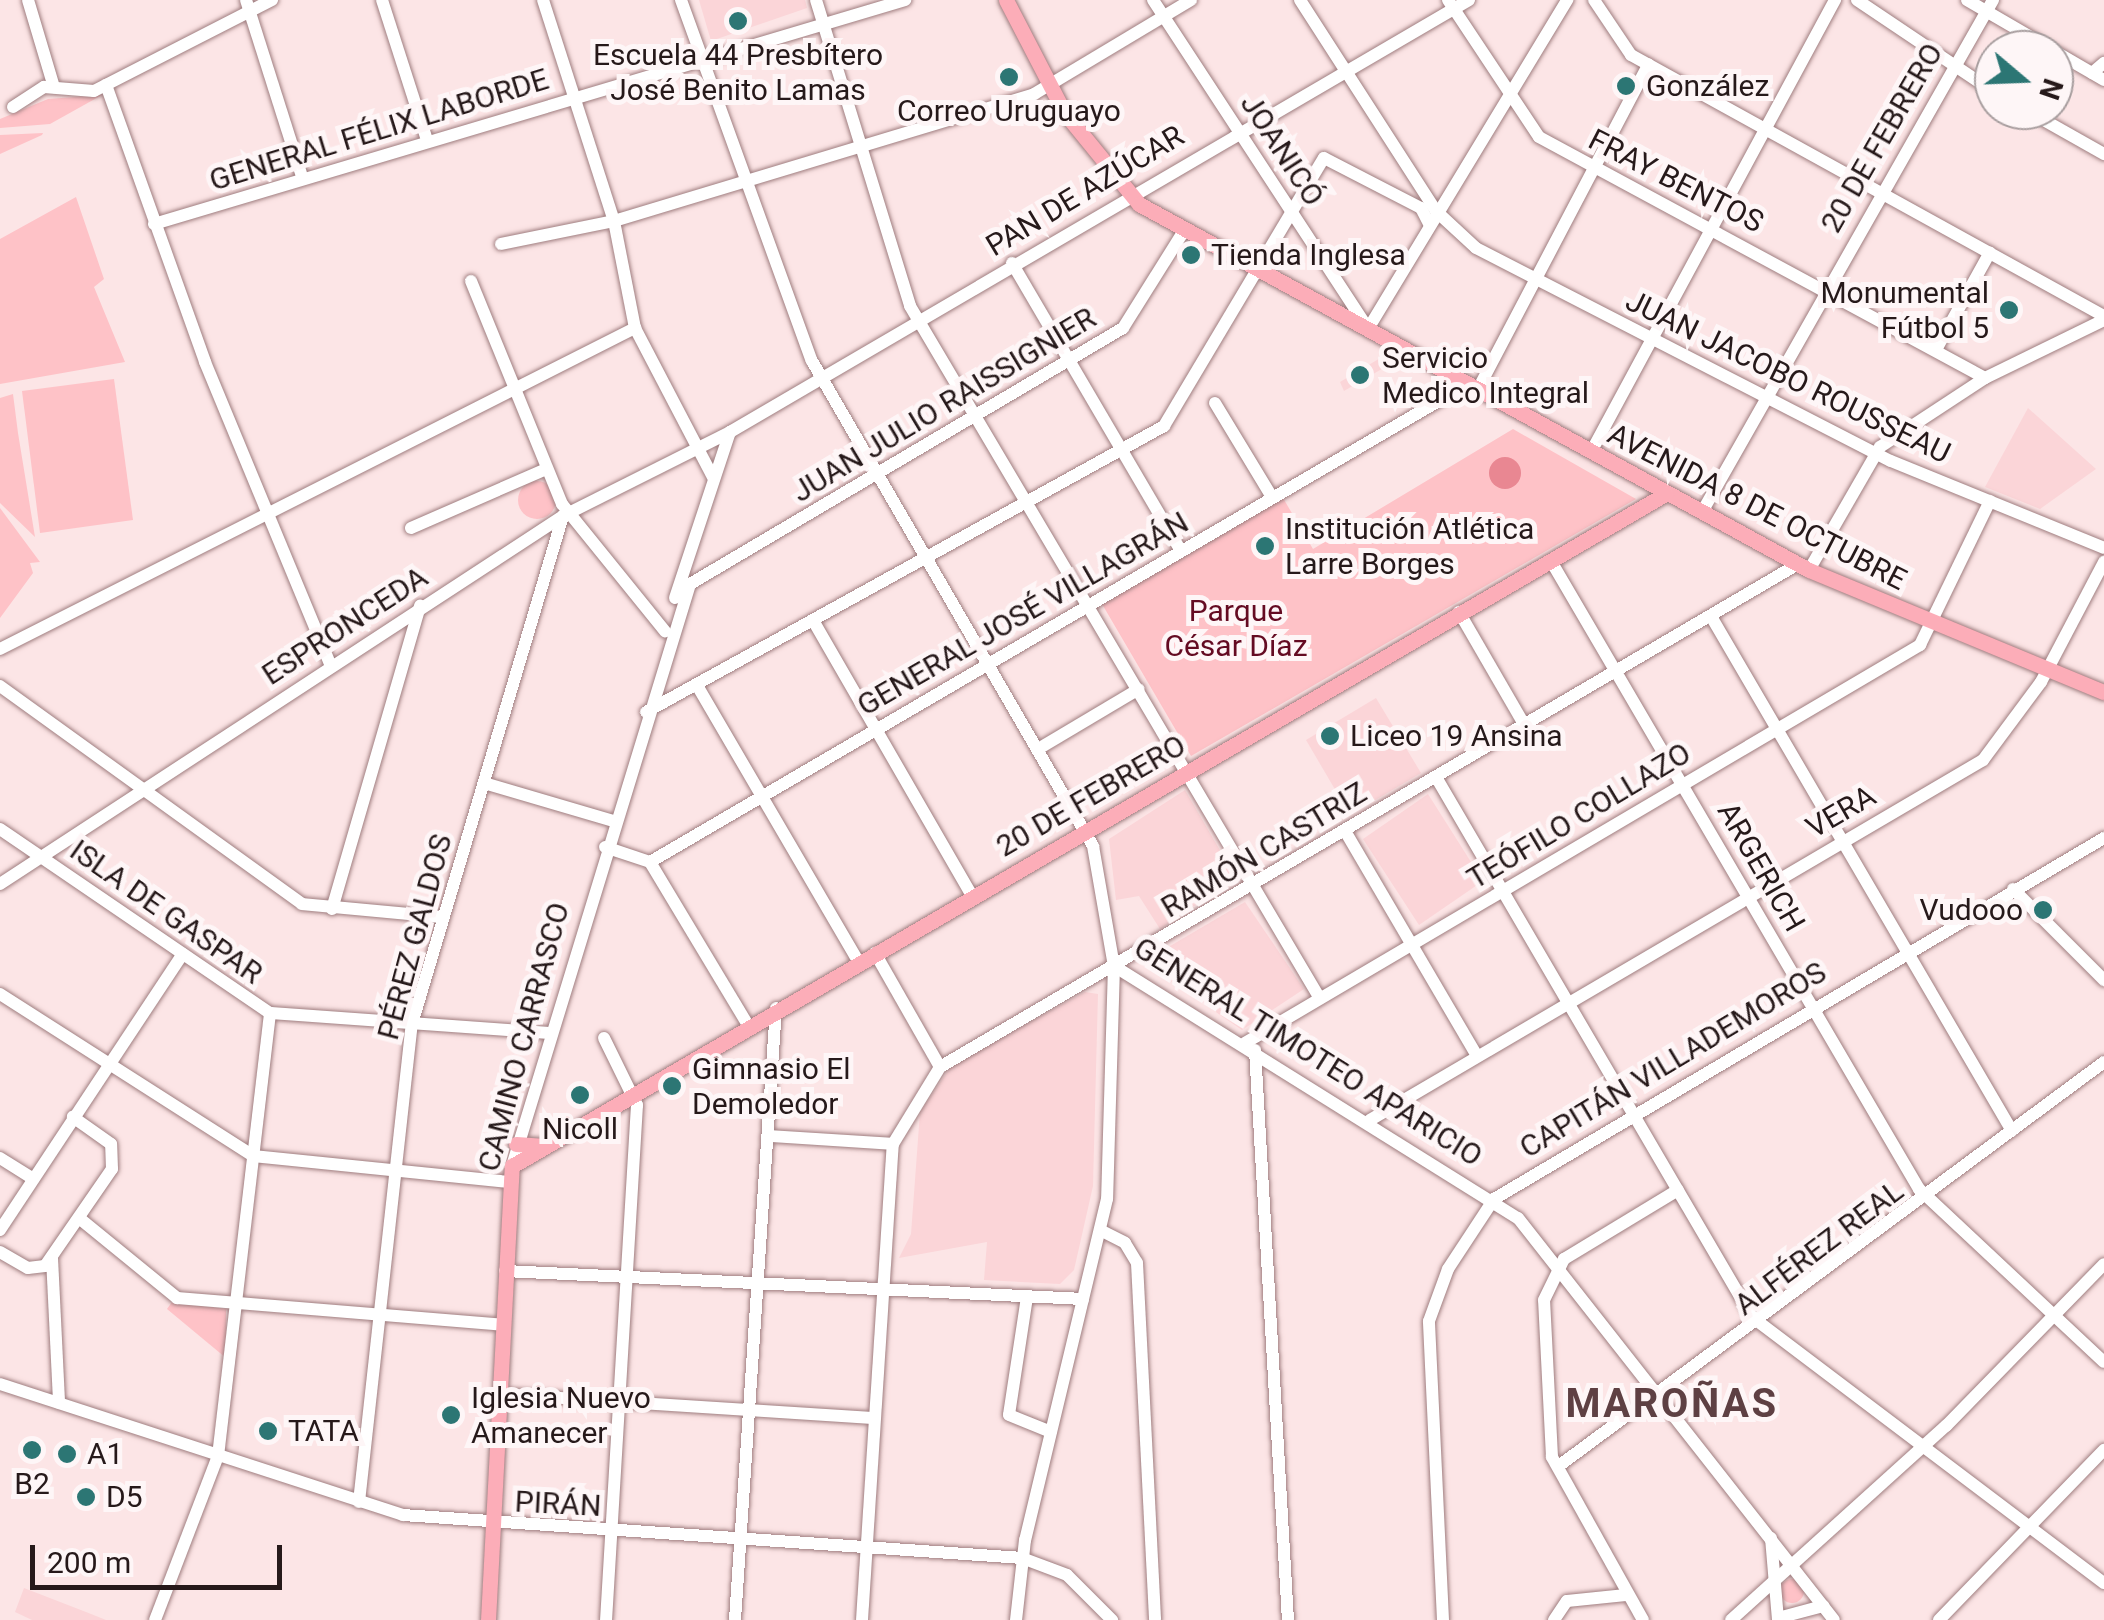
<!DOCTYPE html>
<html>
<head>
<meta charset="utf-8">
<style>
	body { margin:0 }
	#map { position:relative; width:2104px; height:1620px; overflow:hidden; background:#fce5e6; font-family:Roboto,sans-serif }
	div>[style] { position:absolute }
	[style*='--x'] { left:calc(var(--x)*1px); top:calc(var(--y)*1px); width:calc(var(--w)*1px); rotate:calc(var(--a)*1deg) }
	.built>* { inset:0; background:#fbd5d8 }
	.green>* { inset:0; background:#fec2c7 }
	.round { border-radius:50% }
	.water>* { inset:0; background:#e98792 }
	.roads { filter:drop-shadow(0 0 2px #9f7d7f) drop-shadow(0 0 2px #9f7d7f) }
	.minor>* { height:12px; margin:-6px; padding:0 6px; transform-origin:6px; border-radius:6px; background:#fff }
	.major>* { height:15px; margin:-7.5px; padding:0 7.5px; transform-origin:7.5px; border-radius:7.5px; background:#fcadb8 }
	.dots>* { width:28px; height:28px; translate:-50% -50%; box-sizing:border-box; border:5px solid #fef6f7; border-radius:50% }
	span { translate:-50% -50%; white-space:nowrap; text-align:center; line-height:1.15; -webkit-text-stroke:10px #fef6f7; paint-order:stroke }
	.poi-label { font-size:30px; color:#26191a }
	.left { translate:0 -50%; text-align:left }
	.right { translate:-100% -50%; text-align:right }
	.street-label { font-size:30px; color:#26191a }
	.park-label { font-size:30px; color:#640b22 }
	.district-label { font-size:40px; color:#5e4043; font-weight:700; letter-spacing:2.5px }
	.north { position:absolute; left:1974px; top:30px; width:100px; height:100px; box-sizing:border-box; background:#fef6f7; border:2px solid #a89e9f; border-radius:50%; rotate:109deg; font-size:28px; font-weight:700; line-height:40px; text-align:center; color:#26191a }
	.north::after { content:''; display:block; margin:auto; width:35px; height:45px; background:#2c7674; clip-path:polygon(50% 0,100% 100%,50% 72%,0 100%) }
	.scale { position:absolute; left:30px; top:1545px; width:252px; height:45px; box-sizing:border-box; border:5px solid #26191a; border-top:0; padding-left:12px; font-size:30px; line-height:35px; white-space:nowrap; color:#26191a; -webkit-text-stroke:8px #fef6f7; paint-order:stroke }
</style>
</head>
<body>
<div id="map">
	<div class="built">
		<i style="clip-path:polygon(699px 0,805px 0,807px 8px,711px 41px)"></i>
		<i style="clip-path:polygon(1382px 357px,1392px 363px,1344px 391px,1340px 382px)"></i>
		<i style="clip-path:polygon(2028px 408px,2096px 469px,2040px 509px,1985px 487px)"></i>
		<i style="clip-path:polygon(1376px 698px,1421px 773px,1350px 815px,1306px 740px)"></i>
		<i style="clip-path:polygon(1185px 790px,1236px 878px,1160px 929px,1139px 896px,1116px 900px,1109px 839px)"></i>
		<i style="clip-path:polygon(1428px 794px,1483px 881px,1419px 925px,1363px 839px)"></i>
		<i style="clip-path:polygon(1245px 902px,1304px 989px,1242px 1030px,1143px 962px)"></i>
		<i style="clip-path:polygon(1085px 992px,1098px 994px,1093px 1186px,1074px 1270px,1060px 1284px,984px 1280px,987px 1242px,899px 1258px,911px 1234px,920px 1112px,952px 1065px)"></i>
		<i style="clip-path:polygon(24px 1588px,86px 1612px,106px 1620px,32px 1620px,15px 1612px)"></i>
	</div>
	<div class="green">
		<i style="clip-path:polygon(102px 95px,50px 124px,0 128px,0 119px,48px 99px)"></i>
		<i style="clip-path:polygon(43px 133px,42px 135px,0 154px,0 135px)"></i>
		<i style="clip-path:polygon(76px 197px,104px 279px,94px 287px,125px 362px,0 384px,0 239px)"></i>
		<i style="clip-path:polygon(114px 379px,133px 520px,40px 533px,22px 391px)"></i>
		<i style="clip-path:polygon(13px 394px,18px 433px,35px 537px,0 503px,0 398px)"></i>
		<i style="clip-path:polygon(1513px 429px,1636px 499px,1191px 756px,1102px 604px,1283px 498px,1313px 549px)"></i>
		<i class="round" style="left:518px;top:481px;width:38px;height:38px"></i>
		<i style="clip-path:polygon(0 508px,40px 562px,30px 563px,33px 573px,0 618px)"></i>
		<i style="clip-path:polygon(172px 1302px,226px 1309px,226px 1358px,167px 1309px)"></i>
		<i class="round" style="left:1780px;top:1579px;width:24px;height:24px"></i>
	</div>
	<div class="water">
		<i class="round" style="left:1489px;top:457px;width:32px;height:32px"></i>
	</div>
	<div class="roads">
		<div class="minor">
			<i style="--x:28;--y:0;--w:91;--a:73.4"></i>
			<i style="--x:246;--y:0;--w:186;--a:72.4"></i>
			<i style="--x:382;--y:0;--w:147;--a:72.2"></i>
			<i style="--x:543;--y:0;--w:232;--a:72.2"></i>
			<i style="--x:614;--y:221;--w:109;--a:78.9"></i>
			<i style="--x:635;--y:328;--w:168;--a:62.4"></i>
			<i style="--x:681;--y:0;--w:384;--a:70.1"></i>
			<i style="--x:812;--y:361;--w:561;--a:59.91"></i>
			<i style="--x:1093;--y:846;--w:122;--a:80.1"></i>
			<i style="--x:1114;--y:966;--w:233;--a:91.7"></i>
			<i style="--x:1107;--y:1199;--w:351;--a:103.5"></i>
			<i style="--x:1025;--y:1540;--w:81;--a:96.4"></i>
			<i style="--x:816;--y:0;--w:320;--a:72.9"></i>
			<i style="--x:910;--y:306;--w:803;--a:59.38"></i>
			<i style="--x:1153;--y:0;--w:393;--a:56.8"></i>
			<i style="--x:1368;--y:329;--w:385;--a:-58.8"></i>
			<i style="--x:1300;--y:0;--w:251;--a:57.2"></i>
			<i style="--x:1436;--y:211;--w:54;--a:42.8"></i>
			<i style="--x:1476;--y:248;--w:466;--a:27.2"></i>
			<i style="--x:1891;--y:461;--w:230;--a:22.2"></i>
			<i style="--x:1448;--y:0;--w:164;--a:56.4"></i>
			<i style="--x:1539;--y:137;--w:507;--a:28.38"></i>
			<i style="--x:1594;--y:0;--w:66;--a:56.1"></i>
			<i style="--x:1631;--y:55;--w:540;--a:28.89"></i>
			<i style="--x:1857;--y:0;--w:165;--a:33.9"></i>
			<i style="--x:1967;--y:0;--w:99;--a:30.2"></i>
			<i style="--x:2054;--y:51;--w:58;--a:30.1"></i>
			<i style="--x:2092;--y:73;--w:16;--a:-40"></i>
			<i style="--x:106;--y:85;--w:294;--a:70.3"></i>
			<i style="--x:205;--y:362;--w:327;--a:67.5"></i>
			<i style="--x:13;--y:107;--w:37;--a:-33"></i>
			<i style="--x:44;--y:87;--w:50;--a:4.6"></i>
			<i style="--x:94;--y:91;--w:200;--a:-27.1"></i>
			<i style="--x:2026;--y:110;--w:90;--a:29.4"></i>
			<i style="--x:154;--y:224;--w:784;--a:-16.61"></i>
			<i style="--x:501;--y:244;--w:115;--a:-11.5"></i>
			<i style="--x:614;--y:221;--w:439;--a:-16.8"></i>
			<i style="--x:1034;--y:94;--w:183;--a:-30.9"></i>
			<i style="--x:1012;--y:263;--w:334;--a:59.6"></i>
			<i style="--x:471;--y:281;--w:241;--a:67.8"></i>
			<i style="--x:562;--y:504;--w:164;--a:51"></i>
			<i style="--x:1938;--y:346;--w:107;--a:-61"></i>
			<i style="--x:1477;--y:391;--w:369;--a:-62.3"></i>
			<i style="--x:1215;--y:403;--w:110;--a:58.8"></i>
			<i style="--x:1591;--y:452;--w:514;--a:-61.64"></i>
			<i style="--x:1702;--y:512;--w:589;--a:-60.39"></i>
			<i style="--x:411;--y:528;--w:147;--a:-23.6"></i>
			<i style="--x:1551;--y:561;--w:728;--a:59.63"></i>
			<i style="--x:1919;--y:1189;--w:253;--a:43.1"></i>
			<i style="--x:1809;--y:570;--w:142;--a:-60"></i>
			<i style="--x:1880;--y:447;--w:126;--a:-33.3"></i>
			<i style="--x:1985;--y:378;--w:132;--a:-26"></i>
			<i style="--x:675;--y:598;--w:175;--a:-71.7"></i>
			<i style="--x:1459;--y:612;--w:132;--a:59.9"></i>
			<i style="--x:1712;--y:618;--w:594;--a:59.68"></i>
			<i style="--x:814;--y:622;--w:318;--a:60"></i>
			<i style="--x:0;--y:649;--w:712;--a:-26.82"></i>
			<i style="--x:0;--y:686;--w:372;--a:35.8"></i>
			<i style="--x:302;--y:904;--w:142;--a:5.3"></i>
			<i style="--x:698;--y:687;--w:319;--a:59.7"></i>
			<i style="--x:646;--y:712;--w:592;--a:-28.9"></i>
			<i style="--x:1164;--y:426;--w:312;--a:-59.2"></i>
			<i style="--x:1324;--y:158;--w:109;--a:27.3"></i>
			<i style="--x:1421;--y:208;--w:18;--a:63"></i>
			<i style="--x:1038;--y:749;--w:117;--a:-30.7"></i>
			<i style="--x:1436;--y:777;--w:626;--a:59.66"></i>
			<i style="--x:1752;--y:1317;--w:441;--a:37.1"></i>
			<i style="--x:484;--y:783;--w:134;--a:16.4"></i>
			<i style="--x:0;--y:829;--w:327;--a:34.3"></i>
			<i style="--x:270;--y:1013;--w:281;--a:4.1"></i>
			<i style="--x:1345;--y:831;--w:261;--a:59.6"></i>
			<i style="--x:605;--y:847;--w:47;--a:18.4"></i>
			<i style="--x:650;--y:862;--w:917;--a:-30.31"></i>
			<i style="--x:1442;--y:399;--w:24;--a:-57"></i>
			<i style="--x:650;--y:862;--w:190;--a:59"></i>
			<i style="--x:0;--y:884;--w:673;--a:-33.17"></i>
			<i style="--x:563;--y:516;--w:187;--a:-26.7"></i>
			<i style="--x:730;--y:432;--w:856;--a:-30.31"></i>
			<i style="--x:2013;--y:889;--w:129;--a:45"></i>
			<i style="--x:332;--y:909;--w:316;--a:-73.8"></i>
			<i style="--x:875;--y:953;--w:131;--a:60.3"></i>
			<i style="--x:1114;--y:966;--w:476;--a:32"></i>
			<i style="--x:1518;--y:1218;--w:511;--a:51.83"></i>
			<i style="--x:0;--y:994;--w:300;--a:32.6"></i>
			<i style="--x:253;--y:1156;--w:258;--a:5.8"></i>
			<i style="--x:604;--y:1038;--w:75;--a:63.8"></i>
			<i style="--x:637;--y:1105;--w:516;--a:93.44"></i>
			<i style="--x:1245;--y:1043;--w:784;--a:-30.52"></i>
			<i style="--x:1920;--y:645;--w:160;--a:-64.1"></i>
			<i style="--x:1255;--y:1050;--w:571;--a:86.69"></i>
			<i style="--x:1370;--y:1120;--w:711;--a:-30.42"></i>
			<i style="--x:1983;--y:760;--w:97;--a:-53.4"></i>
			<i style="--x:2041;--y:682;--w:136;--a:-62.3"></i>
			<i style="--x:770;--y:1136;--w:123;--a:3.7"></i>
			<i style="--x:0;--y:1158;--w:36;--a:32"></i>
			<i style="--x:512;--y:1166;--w:609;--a:-72.99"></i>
			<i style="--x:690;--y:584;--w:503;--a:-30.59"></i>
			<i style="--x:1123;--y:328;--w:117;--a:-57.9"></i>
			<i style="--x:79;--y:1218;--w:127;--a:39.2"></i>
			<i style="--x:177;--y:1298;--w:327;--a:4.7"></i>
			<i style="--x:0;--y:1230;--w:331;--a:-56.5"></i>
			<i style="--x:1100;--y:1230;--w:28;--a:27"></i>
			<i style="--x:1125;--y:1243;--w:23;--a:59"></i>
			<i style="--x:1137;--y:1263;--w:357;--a:87.1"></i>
			<i style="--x:0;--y:1252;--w:32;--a:30"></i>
			<i style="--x:28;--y:1268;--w:17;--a:-7"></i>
			<i style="--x:45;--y:1266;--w:118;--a:-55.4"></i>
			<i style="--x:112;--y:1169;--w:25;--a:-92"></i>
			<i style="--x:111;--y:1144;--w:47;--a:-144.6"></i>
			<i style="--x:52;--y:1258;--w:145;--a:87.2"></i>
			<i style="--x:505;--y:1271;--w:579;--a:2.77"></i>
			<i style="--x:1027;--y:1297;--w:119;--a:98.7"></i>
			<i style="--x:1009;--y:1415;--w:45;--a:22"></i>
			<i style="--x:0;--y:1384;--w:424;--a:18"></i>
			<i style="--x:403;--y:1515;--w:620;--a:3.97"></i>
			<i style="--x:1022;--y:1558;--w:48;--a:20.7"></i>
			<i style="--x:1067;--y:1575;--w:64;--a:45"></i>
			<i style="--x:500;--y:1394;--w:375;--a:3.7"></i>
			<i style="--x:1560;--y:1465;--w:677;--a:-36.53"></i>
			<i style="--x:359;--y:1502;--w:481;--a:-83.7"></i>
			<i style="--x:412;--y:1024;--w:530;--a:-73.45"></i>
			<i style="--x:1771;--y:1538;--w:82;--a:85.1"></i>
			<i style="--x:1778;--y:1618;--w:47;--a:-14.9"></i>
			<i style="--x:155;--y:1620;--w:176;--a:-69"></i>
			<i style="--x:218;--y:1456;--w:446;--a:-83.3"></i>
			<i style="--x:735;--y:1620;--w:613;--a:-86.17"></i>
			<i style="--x:862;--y:1620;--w:477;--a:-86.3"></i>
			<i style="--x:893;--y:1144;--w:90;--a:-58.6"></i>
			<i style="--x:940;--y:1067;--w:995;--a:-30.38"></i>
			<i style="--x:1443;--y:1620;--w:299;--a:-92.7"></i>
			<i style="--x:1429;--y:1321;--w:55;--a:-69.9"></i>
			<i style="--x:1448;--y:1269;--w:84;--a:-56.7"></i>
			<i style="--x:1494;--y:1199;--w:709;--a:-30.62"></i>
			<i style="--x:1554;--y:1620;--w:23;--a:-56"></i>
			<i style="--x:1567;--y:1601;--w:59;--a:-5.8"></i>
			<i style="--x:1643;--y:1620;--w:187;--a:-119.2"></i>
			<i style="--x:1552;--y:1457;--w:157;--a:-92.9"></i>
			<i style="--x:1544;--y:1300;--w:46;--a:-64"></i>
			<i style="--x:1564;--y:1259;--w:133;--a:-31.2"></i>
			<i style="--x:1731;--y:1620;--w:290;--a:-42.1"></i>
			<i style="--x:1946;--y:1426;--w:226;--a:-45.7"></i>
			<i style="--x:1939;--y:1620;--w:237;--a:-45.9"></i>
		</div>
		<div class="major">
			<i style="--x:1006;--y:0;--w:126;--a:62.6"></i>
			<i style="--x:1064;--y:112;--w:119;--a:50.8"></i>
			<i style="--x:1139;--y:204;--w:763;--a:28.65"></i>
			<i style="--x:1809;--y:570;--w:319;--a:22.5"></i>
			<i style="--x:516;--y:1144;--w:29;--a:4"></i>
			<i style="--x:488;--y:1620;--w:455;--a:-87"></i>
			<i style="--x:512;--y:1166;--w:1335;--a:-30.23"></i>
		</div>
	</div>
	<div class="dots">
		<i style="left:738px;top:21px;background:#2c7674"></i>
		<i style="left:1009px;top:77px;background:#2c7674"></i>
		<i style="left:1626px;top:86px;background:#2c7674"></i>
		<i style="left:1191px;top:255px;background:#2c7674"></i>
		<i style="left:2009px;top:310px;background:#2c7674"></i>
		<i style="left:1360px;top:375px;background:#2c7674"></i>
		<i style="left:1265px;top:546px;background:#2c7674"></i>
		<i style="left:1330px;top:736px;background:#2c7674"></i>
		<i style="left:2043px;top:910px;background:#2c7674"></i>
		<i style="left:672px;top:1086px;background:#2c7674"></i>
		<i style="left:580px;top:1095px;background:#2c7674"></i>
		<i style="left:451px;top:1415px;background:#2c7674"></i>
		<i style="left:268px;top:1431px;background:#2c7674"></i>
		<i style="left:32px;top:1450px;background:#2c7674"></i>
		<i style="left:67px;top:1454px;background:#2c7674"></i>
		<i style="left:86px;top:1497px;background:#2c7674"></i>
	</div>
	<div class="poi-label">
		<span style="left:738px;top:72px">Escuela 44 Presbítero<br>José Benito Lamas</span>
		<span class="left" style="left:1646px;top:86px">González</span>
		<span style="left:1009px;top:111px">Correo Uruguayo</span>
		<span class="left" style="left:1211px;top:255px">Tienda Inglesa</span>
		<span class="right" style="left:1989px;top:310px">Monumental<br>Fútbol 5</span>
		<span class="left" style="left:1382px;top:375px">Servicio<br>Medico Integral</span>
		<span class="left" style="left:1285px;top:546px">Institución Atlética<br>Larre Borges</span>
		<span class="left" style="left:1350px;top:736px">Liceo 19 Ansina</span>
		<span class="right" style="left:2023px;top:910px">Vudooo</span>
		<span class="left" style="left:692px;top:1086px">Gimnasio El<br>Demoledor</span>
		<span style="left:580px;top:1129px">Nicoll</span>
		<span class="left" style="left:471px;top:1415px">Iglesia Nuevo<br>Amanecer</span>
		<span class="left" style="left:288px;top:1431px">TATA</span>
		<span class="left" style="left:87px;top:1454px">A1</span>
		<span style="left:32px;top:1484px">B2</span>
		<span class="left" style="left:106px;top:1497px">D5</span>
	</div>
	<div class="street-label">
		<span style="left:379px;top:130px;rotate:-17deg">GENERAL FÉLIX LABORDE</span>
		<span style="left:1882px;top:138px;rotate:-60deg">20 DE FEBRERO</span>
		<span style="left:1282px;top:150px;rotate:57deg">JOANICÓ</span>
		<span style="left:1676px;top:181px;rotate:27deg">FRAY BENTOS</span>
		<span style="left:1085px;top:191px;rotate:-31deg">PAN DE AZÚCAR</span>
		<span style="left:1788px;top:377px;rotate:26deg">JUAN JACOBO ROUSSEAU</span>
		<span style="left:944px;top:405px;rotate:-31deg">JUAN JULIO RAISSIGNIER</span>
		<span style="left:1757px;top:507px;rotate:27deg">AVENIDA 8 DE OCTUBRE</span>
		<span style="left:1023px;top:614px;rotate:-30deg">GENERAL JOSÉ VILLAGRÁN</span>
		<span style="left:345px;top:626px;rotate:-33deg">ESPRONCEDA</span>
		<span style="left:1091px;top:796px;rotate:-30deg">20 DE FEBRERO</span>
		<span style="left:1841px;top:812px;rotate:-30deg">VERA</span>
		<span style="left:1579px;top:816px;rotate:-31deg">TEÓFILO COLLAZO</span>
		<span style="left:1264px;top:850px;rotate:-31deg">RAMÓN CASTRIZ</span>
		<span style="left:1761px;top:867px;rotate:60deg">ARGERICH</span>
		<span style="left:166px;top:912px;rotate:35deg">ISLA DE GASPAR</span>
		<span style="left:415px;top:937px;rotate:-75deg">PÉREZ GALDOS</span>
		<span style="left:524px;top:1037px;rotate:-75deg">CAMINO CARRASCO</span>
		<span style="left:1308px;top:1052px;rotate:32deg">GENERAL TIMOTEO APARICIO</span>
		<span style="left:1673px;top:1060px;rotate:-31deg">CAPITÁN VILLADEMOROS</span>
		<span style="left:1819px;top:1248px;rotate:-37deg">ALFÉREZ REAL</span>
		<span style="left:558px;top:1504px;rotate:3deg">PIRÁN</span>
	</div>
	<div class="park-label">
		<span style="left:1236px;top:628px">Parque<br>César Díaz</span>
	</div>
	<div class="district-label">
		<span style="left:1672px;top:1404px">MAROÑAS</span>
	</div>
	<div class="north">N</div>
	<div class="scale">200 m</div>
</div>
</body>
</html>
